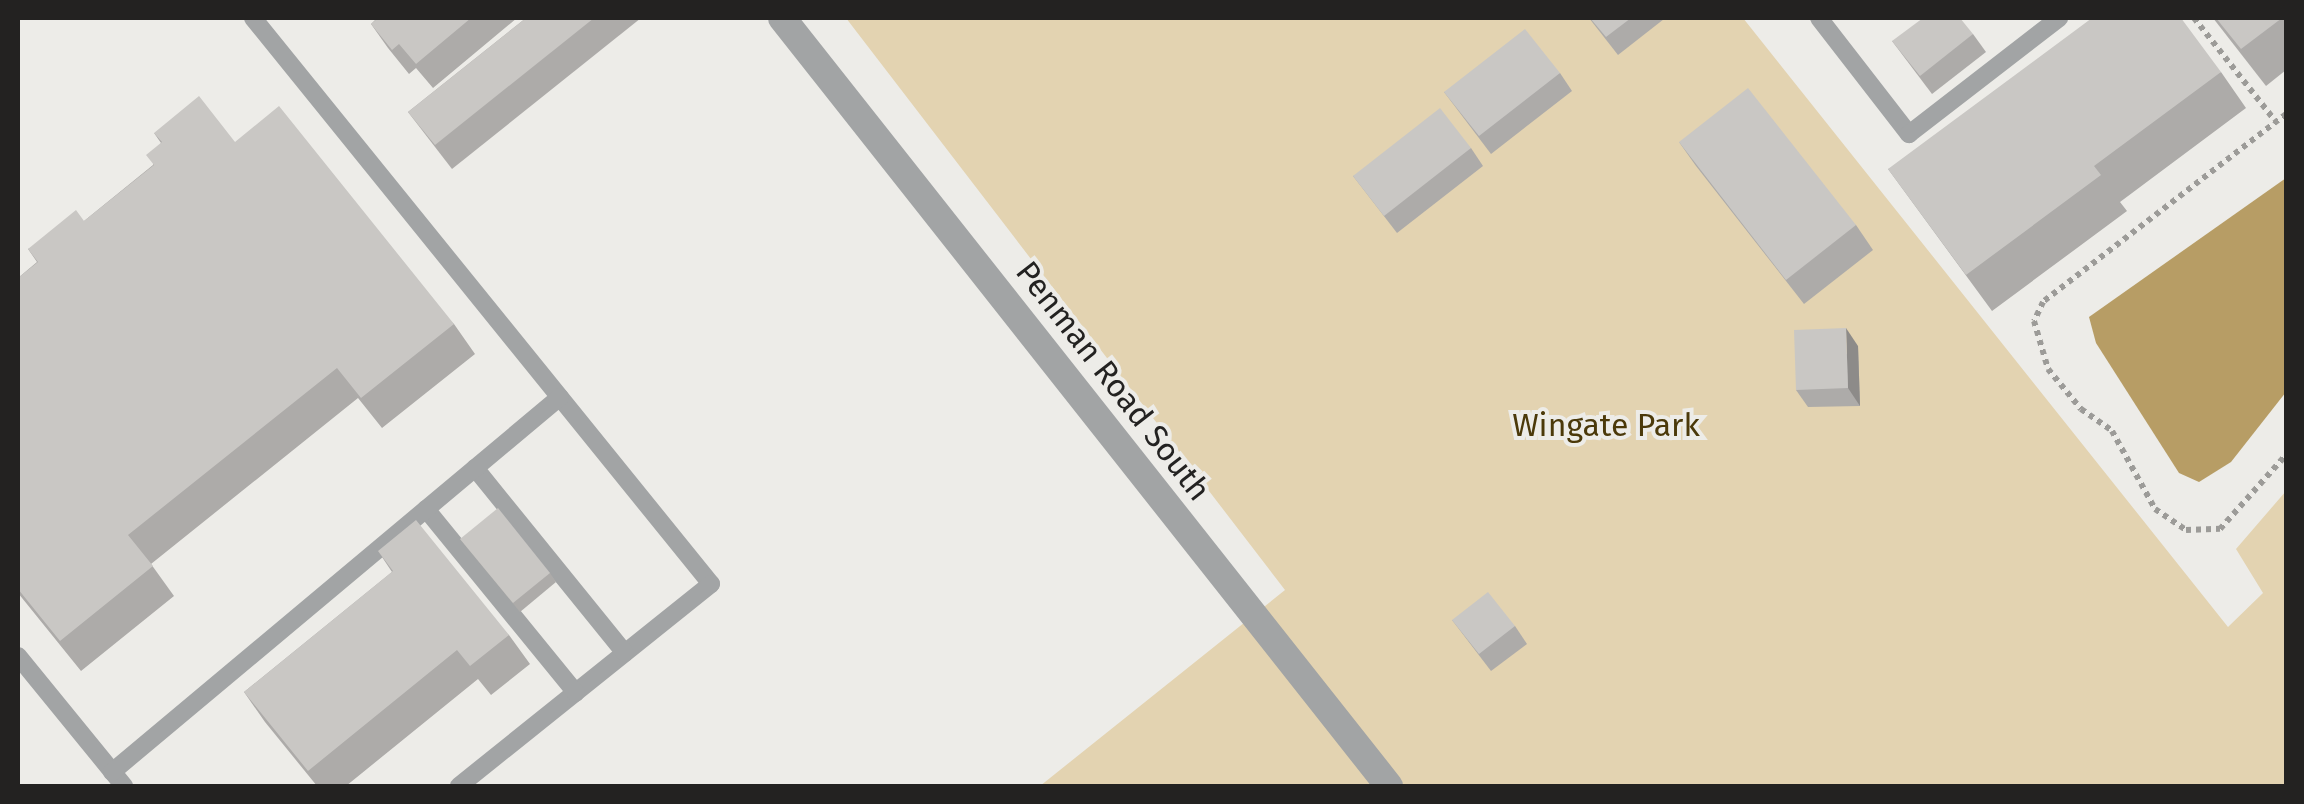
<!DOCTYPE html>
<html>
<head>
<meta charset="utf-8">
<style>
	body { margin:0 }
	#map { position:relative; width:2304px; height:804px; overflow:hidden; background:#edece8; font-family:"Fira Sans",sans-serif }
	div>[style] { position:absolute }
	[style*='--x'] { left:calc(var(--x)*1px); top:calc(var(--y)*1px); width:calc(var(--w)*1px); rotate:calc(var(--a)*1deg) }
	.green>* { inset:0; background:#e3d3b1 }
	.water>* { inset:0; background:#b79d65 }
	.path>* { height:6px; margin-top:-3px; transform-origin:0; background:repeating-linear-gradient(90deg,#9c9b98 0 5px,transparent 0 10px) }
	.service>* { height:18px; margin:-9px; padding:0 9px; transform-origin:9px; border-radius:9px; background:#a2a4a5 }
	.minor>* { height:28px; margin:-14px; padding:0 14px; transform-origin:14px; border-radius:14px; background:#a2a4a5 }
	.wall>* { inset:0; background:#adaba9 }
	.shaded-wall>* { inset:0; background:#8d8b89 }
	.building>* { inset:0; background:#c9c7c4 }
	span { translate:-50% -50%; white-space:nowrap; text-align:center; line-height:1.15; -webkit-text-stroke:8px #edece8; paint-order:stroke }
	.street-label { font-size:32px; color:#232221 }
	.park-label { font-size:32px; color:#4b390a }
	.frame { position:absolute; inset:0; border:20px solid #232221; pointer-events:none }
</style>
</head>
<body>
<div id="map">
	<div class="green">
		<i style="clip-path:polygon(846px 18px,1743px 18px,2228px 627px,2263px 593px,2236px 549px,2286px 491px,2286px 786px,1040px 786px,1285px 590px)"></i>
	</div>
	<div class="water">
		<i style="clip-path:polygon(2286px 178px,2286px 392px,2231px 462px,2199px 482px,2179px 473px,2096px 343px,2089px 317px)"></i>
	</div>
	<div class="path">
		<i style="--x:2194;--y:18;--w:132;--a:51.7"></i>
		<i style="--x:2286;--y:114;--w:307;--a:142.3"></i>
		<i style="--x:2043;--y:302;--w:21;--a:115"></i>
		<i style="--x:2034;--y:321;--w:50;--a:73.7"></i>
		<i style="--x:2048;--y:369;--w:52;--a:50.5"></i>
		<i style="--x:2081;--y:409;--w:38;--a:35"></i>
		<i style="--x:2112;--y:431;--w:89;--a:61.1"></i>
		<i style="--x:2155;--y:509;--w:37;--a:34"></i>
		<i style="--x:2186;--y:530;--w:34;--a:-2"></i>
		<i style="--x:2220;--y:529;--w:99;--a:-48.3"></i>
	</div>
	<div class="service">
		<i style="--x:253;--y:18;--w:728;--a:51.02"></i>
		<i style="--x:711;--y:584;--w:323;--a:141.3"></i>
		<i style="--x:1819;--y:18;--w:147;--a:52.2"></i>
		<i style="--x:1909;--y:134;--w:190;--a:-37.7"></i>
		<i style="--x:475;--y:468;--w:238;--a:51"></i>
		<i style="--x:426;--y:509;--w:237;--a:50.8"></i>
		<i style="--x:18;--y:656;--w:168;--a:50.8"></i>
		<i style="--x:112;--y:772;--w:584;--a:-39.93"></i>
	</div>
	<div class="minor">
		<i style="--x:782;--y:18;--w:979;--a:51.68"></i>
	</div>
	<div class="wall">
		<i style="clip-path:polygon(377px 18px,517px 18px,433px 88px,416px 68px,409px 74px,388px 48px,371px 24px)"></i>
		<i style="clip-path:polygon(526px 18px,641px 18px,452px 169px,408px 112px)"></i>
		<i style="clip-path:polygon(1589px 18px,1663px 18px,1664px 19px,1618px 55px)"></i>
		<i style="clip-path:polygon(2213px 18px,2286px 18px,2286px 70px,2266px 86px)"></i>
		<i style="clip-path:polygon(1973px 34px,1986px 52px,1932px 94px,1892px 41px)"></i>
		<i style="clip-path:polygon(2221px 72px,2246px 108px,2120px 202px,2127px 211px,1992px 311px,1888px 169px)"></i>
		<i style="clip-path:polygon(1560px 73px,1572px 91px,1491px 154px,1444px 92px)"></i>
		<i style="clip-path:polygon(154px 133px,235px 142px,454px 324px,475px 354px,382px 428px,358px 398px,151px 564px,174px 596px,81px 671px,18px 593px,18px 278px,37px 262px,28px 249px,84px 221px,153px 165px,161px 143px)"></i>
		<i style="clip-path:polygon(1679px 142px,1856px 225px,1873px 250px,1804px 304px,1696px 166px)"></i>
		<i style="clip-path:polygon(1471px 148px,1483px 166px,1397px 233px,1353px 176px)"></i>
		<i style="clip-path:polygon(1858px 346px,1860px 406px,1808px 407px,1796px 390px)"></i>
		<i style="clip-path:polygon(460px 539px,550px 573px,556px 582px,520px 612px)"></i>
		<i style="clip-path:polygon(378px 551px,509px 635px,530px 664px,491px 695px,478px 679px,346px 786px,317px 786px,265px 722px,244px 692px,392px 572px)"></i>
		<i style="clip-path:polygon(1452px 620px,1515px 626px,1527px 644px,1491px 671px)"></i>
	</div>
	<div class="shaded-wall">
		<i style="clip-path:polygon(1846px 328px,1858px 346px,1860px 406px,1848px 388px)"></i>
	</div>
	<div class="building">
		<i style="clip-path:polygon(378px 18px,471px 18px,416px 64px,399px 44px,392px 50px,371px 24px)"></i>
		<i style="clip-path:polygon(526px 18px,594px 18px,435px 145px,408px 112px)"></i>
		<i style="clip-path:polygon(1590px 18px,1631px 18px,1606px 37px)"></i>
		<i style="clip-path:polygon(1923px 18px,1960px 18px,1973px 34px,1920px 76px,1892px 41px)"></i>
		<i style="clip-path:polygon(2092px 18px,2181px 18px,2221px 72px,2094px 166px,2101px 175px,1966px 275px,1888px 169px)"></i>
		<i style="clip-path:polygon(2216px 18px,2282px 18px,2241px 49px)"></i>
		<i style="clip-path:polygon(1525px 29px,1560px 73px,1479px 136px,1444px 92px)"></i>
		<i style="clip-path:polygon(1748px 88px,1856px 225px,1786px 280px,1679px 142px)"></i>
		<i style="clip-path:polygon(199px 96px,235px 142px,279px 106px,454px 324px,361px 398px,337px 368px,128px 535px,153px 566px,60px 641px,18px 589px,18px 278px,38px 262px,28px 249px,76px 210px,84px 221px,154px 165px,146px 155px,162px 142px,154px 133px)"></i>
		<i style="clip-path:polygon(1440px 108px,1471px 148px,1384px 216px,1353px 176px)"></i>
		<i style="clip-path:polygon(1846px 328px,1848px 388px,1796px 390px,1794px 330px)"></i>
		<i style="clip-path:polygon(498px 508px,550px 573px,513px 603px,460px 539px)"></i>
		<i style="clip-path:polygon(416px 520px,509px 635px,470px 666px,457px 650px,308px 771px,244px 692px,393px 571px,378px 551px)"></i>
		<i style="clip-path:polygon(1488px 592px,1515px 626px,1479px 654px,1452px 620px)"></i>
	</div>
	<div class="street-label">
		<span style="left:1113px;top:381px;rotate:52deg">Penman Road South</span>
	</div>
	<div class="park-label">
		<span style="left:1606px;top:425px">Wingate Park</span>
	</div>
	<div class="frame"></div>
</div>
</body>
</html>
